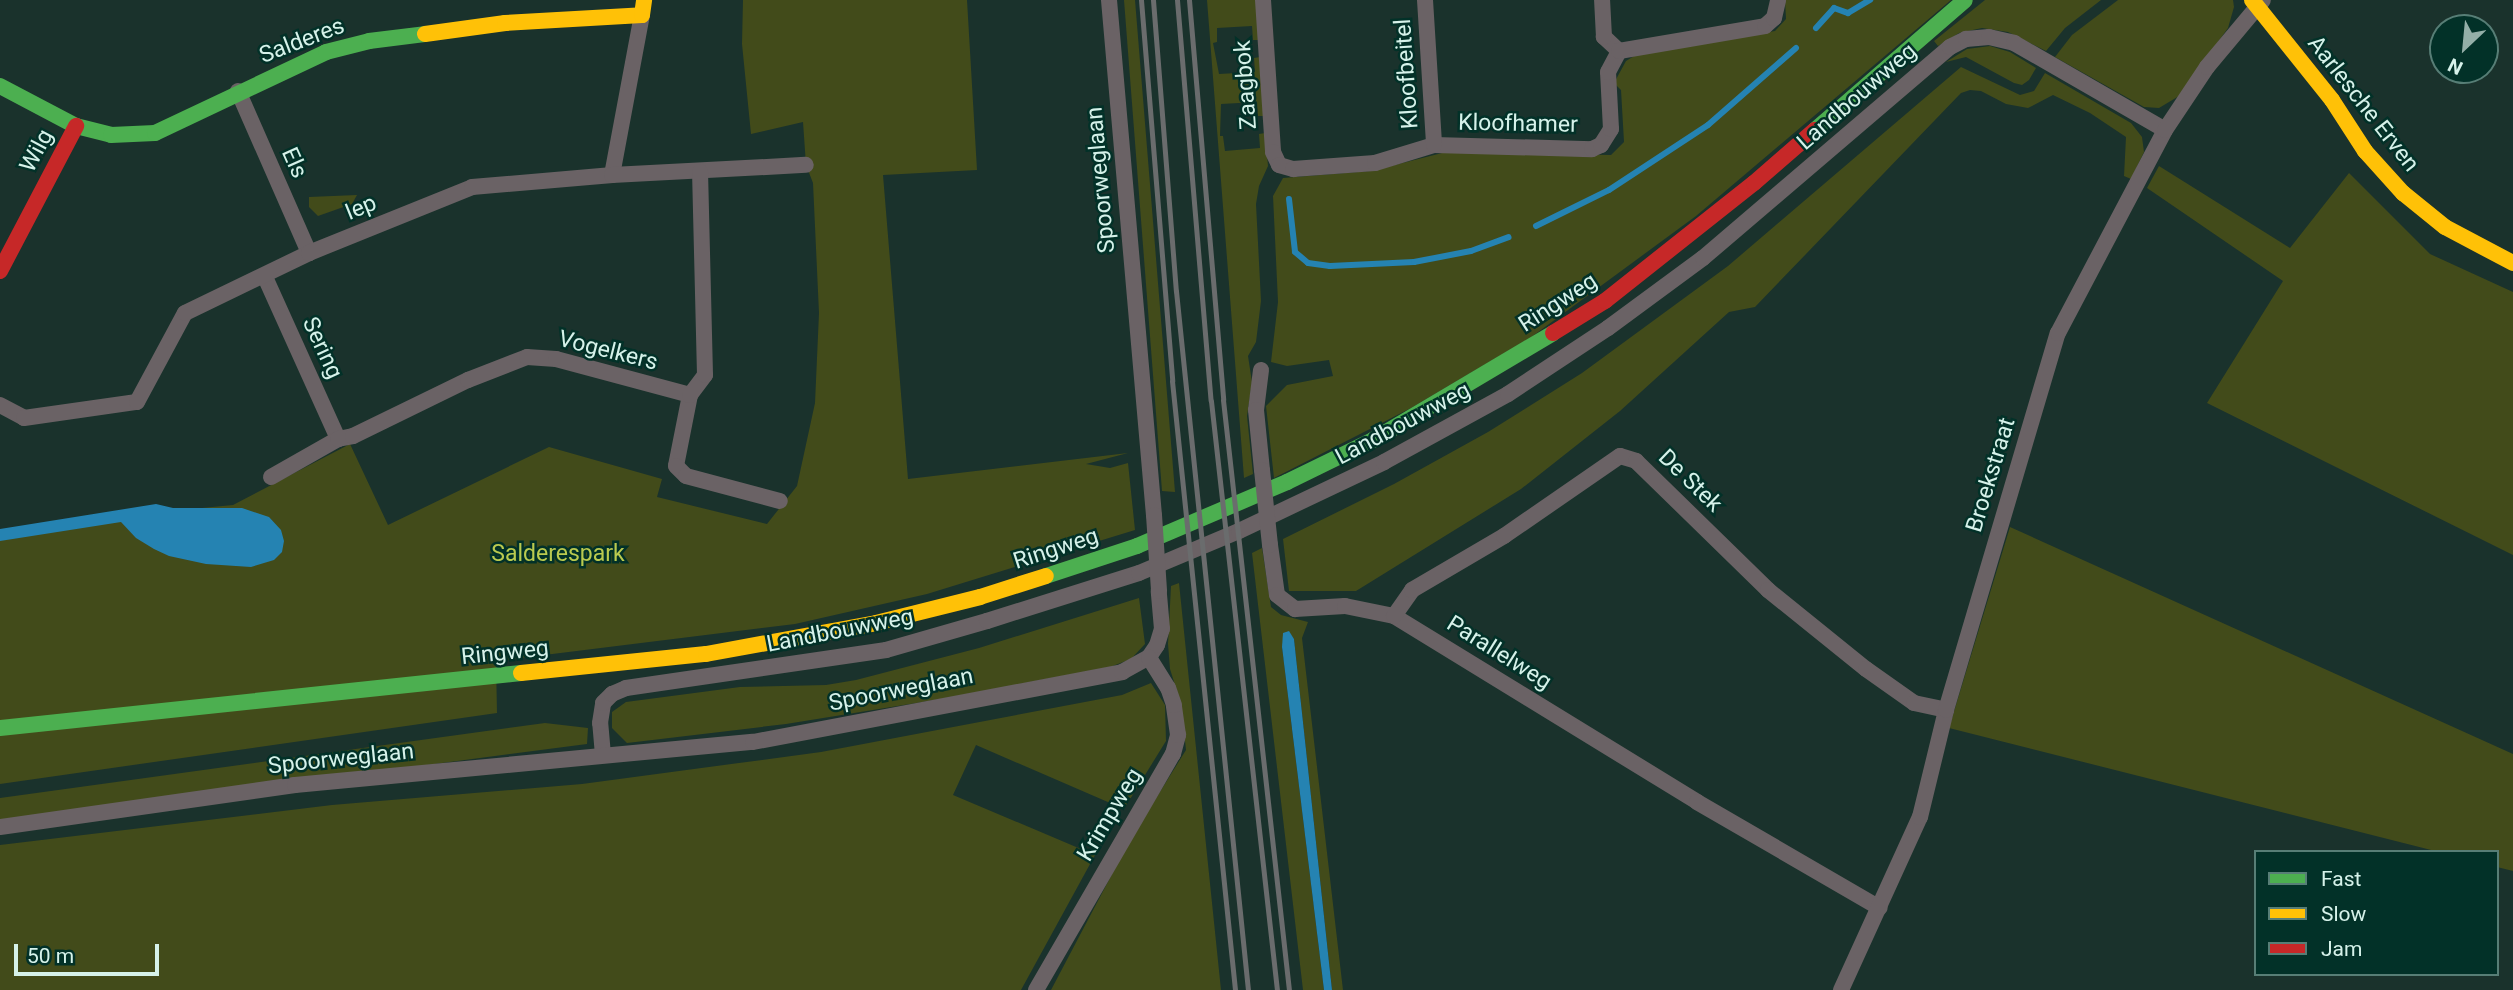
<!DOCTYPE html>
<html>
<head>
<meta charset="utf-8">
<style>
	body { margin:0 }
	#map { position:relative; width:2513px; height:990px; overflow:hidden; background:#1a322c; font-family:Roboto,sans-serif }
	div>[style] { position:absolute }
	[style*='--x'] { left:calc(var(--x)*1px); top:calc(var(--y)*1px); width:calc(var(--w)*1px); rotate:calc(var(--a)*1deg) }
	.green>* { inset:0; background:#424b1a }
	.water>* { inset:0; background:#2583b2 }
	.stream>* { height:6px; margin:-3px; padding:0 3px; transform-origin:3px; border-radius:3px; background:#2583b2 }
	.street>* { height:16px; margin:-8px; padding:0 8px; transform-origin:8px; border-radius:8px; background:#6a6265 }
	.fast>* { height:16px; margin:-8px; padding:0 8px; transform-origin:8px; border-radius:8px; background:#4caf50 }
	.slow>* { height:16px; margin:-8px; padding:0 8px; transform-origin:8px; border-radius:8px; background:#ffc107 }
	.jam>* { height:16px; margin:-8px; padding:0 8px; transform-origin:8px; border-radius:8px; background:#c62828 }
	.rail>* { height:5px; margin:-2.5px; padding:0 2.5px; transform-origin:2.5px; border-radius:2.5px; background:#6a6c6d }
	.street-bridge>* { height:16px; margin:-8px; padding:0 8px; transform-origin:8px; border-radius:8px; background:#6a6265 }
	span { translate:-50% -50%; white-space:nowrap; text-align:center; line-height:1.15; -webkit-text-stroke:5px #023128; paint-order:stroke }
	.street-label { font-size:23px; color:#d6f2ea }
	.park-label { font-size:23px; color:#baca4f }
	.legend { position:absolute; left:2254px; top:850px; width:245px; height:126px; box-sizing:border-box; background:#023128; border:2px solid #577e76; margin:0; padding:9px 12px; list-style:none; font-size:21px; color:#d6f2ea }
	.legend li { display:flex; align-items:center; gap:14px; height:35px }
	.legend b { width:35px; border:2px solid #577e76 }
	.north { position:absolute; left:2429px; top:14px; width:70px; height:70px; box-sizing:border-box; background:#023128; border:2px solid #577e76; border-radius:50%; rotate:206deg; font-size:19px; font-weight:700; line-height:28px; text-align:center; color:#d6f2ea }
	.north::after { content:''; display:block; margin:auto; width:24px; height:32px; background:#94afa8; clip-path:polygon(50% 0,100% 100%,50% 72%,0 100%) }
	.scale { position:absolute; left:14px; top:944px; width:145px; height:32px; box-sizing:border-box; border:4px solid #d6f2ea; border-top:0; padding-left:9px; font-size:21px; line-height:24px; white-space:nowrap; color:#d6f2ea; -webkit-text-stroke:5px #023128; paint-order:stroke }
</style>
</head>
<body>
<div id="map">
	<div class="green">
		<i style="clip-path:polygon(743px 0,967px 0,977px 170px,883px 175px,908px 479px,1128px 453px,1086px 464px,1110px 468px,1128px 463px,1135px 530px,927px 594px,795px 624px,496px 661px,497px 713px,0 784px,0 537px,119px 516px,233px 505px,350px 444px,388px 525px,549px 447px,662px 479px,657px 497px,767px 524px,797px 486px,815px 403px,819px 313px,813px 183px,806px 165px,803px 122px,751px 134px,742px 44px)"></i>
		<i style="clip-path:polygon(1124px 0,1135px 0,1175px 492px,1162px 491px)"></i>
		<i style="clip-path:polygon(1207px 0,1256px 0,1259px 40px,1253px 40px,1252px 26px,1217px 28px,1217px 42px,1213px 43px,1219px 74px,1255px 72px,1254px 58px,1260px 57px,1264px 116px,1258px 116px,1257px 102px,1221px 104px,1220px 136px,1223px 136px,1225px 151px,1260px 148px,1259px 134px,1265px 133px,1268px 166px,1259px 186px,1256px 204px,1261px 301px,1256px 342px,1248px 356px,1252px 382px,1247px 416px,1253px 474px,1244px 478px)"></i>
		<i style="clip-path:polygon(1785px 0,1951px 0,1696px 216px,1530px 338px,1411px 408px,1274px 478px,1266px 406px,1287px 385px,1333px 376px,1329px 360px,1287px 366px,1271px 362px,1278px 302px,1273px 196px,1283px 178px,1371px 171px,1446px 152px,1611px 155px,1624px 142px,1621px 90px,1614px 83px,1626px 61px,1639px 53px,1775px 31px,1786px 19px)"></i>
		<i style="clip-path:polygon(1985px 0,2101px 0,2065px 28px,2046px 51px,2008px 32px,1982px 28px,1959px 33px,1938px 46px,1934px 41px)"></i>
		<i style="clip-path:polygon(2118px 0,2233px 0,2234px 7px,2228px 28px,2179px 96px,2159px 108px,2144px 107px,2055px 57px,2072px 35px)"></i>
		<i style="clip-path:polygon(1990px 46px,2010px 52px,2036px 68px,2029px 80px,2022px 85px,2014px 83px,1966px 57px,1946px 62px,1967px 49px)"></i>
		<i style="clip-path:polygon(1961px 67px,2020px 95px,2034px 91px,2045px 73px,2131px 123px,2142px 137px,2144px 152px,2131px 179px,2124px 176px,2126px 137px,2090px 113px,2053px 95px,2028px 108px,2006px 104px,1981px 91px,1970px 90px,1961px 93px,1755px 307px,1729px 312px,1620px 411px,1521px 489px,1356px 591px,1289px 591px,1283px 539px,1394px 484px,1488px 432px,1582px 373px,1728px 266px)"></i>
		<i style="clip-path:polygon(2159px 166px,2290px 248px,2349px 173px,2430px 254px,2513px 292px,2513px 555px,2207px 403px,2283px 281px,2147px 188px)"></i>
		<i style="clip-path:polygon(357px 195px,352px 204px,318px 216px,309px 207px,309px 197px)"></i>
		<i style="clip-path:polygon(2010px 527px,2513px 754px,2513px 871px,2497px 867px,2497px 852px,2439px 852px,1949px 728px)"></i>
		<i style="clip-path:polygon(1262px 548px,1271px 607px,1281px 615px,1308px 622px,1302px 638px,1343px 990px,1332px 990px,1294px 639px,1289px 632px,1282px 647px,1324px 990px,1303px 990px,1252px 553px)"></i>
		<i style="clip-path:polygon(1179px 583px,1221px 990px,1051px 990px,1130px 840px,1186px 750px,1181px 704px,1170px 669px,1168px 644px,1171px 586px)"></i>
		<i style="clip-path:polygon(1139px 598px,1145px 644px,1131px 659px,1110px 667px,941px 699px,786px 724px,644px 741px,627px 743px,612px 728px,612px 712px,626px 702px,740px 687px,826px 685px,856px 680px,979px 648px)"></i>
		<i style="clip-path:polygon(1151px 683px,1165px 705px,1166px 741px,1124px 809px,976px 745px,953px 795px,1095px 855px,1021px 990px,0 990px,0 845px,332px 805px,582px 784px,821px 752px,1122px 695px)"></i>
		<i style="clip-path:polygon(545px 723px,588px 728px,587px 744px,0 821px,0 798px)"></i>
	</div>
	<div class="water">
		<i style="clip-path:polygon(156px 504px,173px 508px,242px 508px,269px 517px,281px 530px,284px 541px,282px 552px,274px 560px,251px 567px,206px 564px,169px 556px,154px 549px,136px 538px,121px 522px,0 541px,0 529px)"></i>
		<i style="clip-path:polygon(1289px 631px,1294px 639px,1332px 990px,1324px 990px,1282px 647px,1283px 633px)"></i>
	</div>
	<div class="stream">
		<i style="--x:1816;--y:28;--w:27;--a:-48"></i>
		<i style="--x:1834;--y:8;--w:15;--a:20"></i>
		<i style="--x:1848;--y:13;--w:26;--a:-31"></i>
		<i style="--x:1289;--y:199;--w:53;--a:83.5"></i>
		<i style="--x:1295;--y:252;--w:17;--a:40"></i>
		<i style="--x:1308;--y:263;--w:22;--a:8"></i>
		<i style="--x:1330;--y:266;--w:84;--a:-2.7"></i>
		<i style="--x:1414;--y:262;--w:58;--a:-10.9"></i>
		<i style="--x:1471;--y:251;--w:40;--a:-20.2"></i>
		<i style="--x:1536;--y:226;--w:81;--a:-26.3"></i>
		<i style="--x:1609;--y:190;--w:118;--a:-33.3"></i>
		<i style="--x:1708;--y:125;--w:117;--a:-41.2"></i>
	</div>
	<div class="street">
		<i style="--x:1109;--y:0;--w:517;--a:85.01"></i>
		<i style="--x:1263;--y:0;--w:152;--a:86.2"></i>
		<i style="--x:1273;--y:152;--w:14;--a:65"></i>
		<i style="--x:1279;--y:165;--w:15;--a:16"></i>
		<i style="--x:1293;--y:169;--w:82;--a:-4.2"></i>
		<i style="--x:1375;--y:163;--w:62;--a:-17"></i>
		<i style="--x:1434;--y:145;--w:158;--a:1.5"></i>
		<i style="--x:1592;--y:149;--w:10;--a:-24"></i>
		<i style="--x:1601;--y:145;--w:19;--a:-58"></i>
		<i style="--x:1611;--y:129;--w:57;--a:-93"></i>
		<i style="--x:1608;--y:72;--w:24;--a:-62"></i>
		<i style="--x:1619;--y:51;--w:21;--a:-137"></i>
		<i style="--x:1604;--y:37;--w:37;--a:-93"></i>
		<i style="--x:1425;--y:0;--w:145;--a:86.4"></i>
		<i style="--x:1619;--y:51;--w:148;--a:-9.7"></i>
		<i style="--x:1765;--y:26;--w:12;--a:-42"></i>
		<i style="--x:1774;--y:18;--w:18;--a:-77"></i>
		<i style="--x:238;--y:91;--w:177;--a:66.3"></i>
		<i style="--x:612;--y:175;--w:163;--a:-79.4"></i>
		<i style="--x:265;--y:277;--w:178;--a:65.7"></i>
		<i style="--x:1261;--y:370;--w:40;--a:97.1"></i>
		<i style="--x:1256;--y:410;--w:60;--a:84.3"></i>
		<i style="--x:690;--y:395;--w:72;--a:101.2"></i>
		<i style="--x:676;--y:466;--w:14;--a:45"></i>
		<i style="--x:686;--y:476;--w:97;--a:14.9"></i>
		<i style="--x:0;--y:405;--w:27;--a:28"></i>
		<i style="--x:24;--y:418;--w:114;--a:-8.1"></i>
		<i style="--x:137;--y:402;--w:101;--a:-61.7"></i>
		<i style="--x:185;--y:313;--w:138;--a:-25.8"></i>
		<i style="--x:309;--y:253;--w:176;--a:-22"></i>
		<i style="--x:472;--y:187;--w:141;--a:-4.9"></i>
		<i style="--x:612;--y:175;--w:194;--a:-3"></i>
		<i style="--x:271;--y:477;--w:77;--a:-29.6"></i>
		<i style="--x:338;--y:439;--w:15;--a:-11"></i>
		<i style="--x:353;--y:436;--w:128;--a:-26"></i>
		<i style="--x:468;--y:380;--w:63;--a:-21.3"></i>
		<i style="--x:527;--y:357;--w:29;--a:4"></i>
		<i style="--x:556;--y:359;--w:139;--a:15"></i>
		<i style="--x:690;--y:395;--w:25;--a:-53"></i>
		<i style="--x:705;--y:375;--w:203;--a:-91.4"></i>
		<i style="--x:1270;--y:545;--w:50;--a:82"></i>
		<i style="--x:1277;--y:595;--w:23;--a:38"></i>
		<i style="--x:1295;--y:609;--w:50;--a:-3.4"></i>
		<i style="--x:1345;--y:606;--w:50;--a:11.5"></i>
		<i style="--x:1394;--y:616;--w:356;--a:31.5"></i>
		<i style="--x:1697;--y:802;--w:211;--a:30.1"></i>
		<i style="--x:1394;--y:616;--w:32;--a:-55"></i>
		<i style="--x:1412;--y:590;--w:107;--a:-30.4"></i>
		<i style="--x:1504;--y:536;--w:141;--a:-34.6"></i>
		<i style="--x:1620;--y:456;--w:17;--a:17"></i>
		<i style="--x:1636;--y:461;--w:185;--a:44.3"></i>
		<i style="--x:1768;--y:590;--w:126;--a:38.9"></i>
		<i style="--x:1866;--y:669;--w:59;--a:35.3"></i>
		<i style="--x:1914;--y:703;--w:33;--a:12"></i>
		<i style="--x:603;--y:755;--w:32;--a:-95"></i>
		<i style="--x:600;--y:723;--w:20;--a:-81"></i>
		<i style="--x:603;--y:703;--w:13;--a:-45"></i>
		<i style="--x:612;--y:694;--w:15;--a:-23"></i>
		<i style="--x:626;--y:688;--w:263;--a:-8.3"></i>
		<i style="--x:886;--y:650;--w:105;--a:-16"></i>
		<i style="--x:987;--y:621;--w:159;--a:-17.5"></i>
		<i style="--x:1139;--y:573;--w:108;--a:-22.8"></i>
		<i style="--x:1239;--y:531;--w:161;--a:-25.4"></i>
		<i style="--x:1384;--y:462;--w:141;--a:-28.7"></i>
		<i style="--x:1508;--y:394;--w:120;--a:-33.4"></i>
		<i style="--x:1608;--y:328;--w:118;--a:-36.4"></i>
		<i style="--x:1703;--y:258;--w:325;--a:-40.5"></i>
		<i style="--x:1950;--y:47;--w:18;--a:-27"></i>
		<i style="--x:1966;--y:39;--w:23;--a:-5"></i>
		<i style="--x:1989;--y:37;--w:26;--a:13"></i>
		<i style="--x:2014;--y:43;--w:174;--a:29.9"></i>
		<i style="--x:0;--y:827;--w:298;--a:-8.1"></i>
		<i style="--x:295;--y:785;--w:460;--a:-5.4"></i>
		<i style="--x:753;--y:742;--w:376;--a:-10.7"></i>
		<i style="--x:1122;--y:672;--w:31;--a:-29"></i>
		<i style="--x:1149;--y:657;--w:14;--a:-56"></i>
		<i style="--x:1157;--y:645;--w:17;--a:-73"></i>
		<i style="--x:1162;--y:629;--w:38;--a:-95"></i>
		<i style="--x:1036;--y:990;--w:273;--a:-59.9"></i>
		<i style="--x:1173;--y:754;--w:20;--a:-75"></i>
		<i style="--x:1178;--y:735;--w:30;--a:-98"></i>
		<i style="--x:1174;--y:705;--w:18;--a:-109"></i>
		<i style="--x:1168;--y:688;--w:36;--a:-122"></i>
		<i style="--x:1841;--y:990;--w:190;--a:-65.5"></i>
		<i style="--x:1920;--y:817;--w:110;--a:-76.3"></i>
		<i style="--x:1946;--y:710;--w:393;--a:-73.5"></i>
		<i style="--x:2058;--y:333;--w:229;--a:-62.2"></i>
		<i style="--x:2165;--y:130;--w:76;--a:-56.3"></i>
		<i style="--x:2207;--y:67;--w:87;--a:-50.1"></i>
	</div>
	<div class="fast">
		<i style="--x:0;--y:86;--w:86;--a:27.8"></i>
		<i style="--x:76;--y:126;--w:36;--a:14"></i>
		<i style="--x:111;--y:135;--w:44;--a:-2.6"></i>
		<i style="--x:155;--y:133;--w:189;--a:-25.3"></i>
		<i style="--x:326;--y:52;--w:44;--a:-14.3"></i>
		<i style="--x:369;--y:41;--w:56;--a:-7.1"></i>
		<i style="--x:1815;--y:130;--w:198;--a:-40.9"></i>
		<i style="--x:1046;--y:576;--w:96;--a:-18.2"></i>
		<i style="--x:1137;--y:546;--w:163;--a:-23.1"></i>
		<i style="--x:1287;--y:482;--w:96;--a:-26"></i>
		<i style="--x:1373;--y:440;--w:209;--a:-30.7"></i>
		<i style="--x:0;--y:728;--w:524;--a:-6.03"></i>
	</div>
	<div class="slow">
		<i style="--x:2252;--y:0;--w:128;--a:51.3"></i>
		<i style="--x:2332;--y:100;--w:61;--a:57.1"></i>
		<i style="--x:2365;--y:151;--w:57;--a:47.9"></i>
		<i style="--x:2403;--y:193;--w:54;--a:39"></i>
		<i style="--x:2445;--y:227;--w:77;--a:27.9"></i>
		<i style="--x:425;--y:34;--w:81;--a:-7.8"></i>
		<i style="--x:505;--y:23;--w:137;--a:-3.3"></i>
		<i style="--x:642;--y:15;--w:15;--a:-82"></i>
		<i style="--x:521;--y:673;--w:186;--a:-5.9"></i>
		<i style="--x:706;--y:654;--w:173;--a:-10.3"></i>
		<i style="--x:876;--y:623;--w:107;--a:-14"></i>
		<i style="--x:980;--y:597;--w:69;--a:-17.7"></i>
	</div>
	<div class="jam">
		<i style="--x:0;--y:271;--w:164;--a:-62.3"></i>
		<i style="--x:1553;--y:333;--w:61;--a:-31.6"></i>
		<i style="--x:1605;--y:301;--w:190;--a:-38.4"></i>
		<i style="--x:1754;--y:183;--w:81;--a:-41"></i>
	</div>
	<div class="rail">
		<i style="--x:1141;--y:0;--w:382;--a:85.3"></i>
		<i style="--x:1172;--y:381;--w:612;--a:84.09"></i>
		<i style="--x:1153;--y:0;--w:292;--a:85.5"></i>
		<i style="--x:1176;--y:291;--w:703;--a:84.12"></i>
		<i style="--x:1177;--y:0;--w:402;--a:85.2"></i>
		<i style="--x:1211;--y:401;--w:593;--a:83.61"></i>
		<i style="--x:1189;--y:0;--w:401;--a:85.1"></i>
		<i style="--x:1223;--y:400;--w:594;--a:83.62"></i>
	</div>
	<div class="street-bridge">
		<i style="--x:1262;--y:470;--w:75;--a:83.9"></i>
		<i style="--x:1154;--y:515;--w:76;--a:86.2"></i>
	</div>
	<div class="street-label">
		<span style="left:302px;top:41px;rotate:-21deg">Salderes</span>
		<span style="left:1407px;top:74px;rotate:-94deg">Kloofbeitel</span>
		<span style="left:1246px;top:85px;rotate:-94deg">Zaagbok</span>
		<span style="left:1857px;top:97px;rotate:-41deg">Landbouwweg</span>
		<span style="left:2363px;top:104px;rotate:52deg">Aarlesche Erven</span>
		<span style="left:1518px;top:124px;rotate:1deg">Kloofhamer</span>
		<span style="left:37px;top:151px;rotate:-62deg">Wilg</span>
		<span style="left:294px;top:163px;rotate:66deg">Els</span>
		<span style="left:1101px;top:180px;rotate:-95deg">Spoorweglaan</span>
		<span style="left:361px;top:208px;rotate:-22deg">Iep</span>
		<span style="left:1558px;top:303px;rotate:-33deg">Ringweg</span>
		<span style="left:322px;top:348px;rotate:65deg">Sering</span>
		<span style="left:608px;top:351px;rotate:14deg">Vogelkers</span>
		<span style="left:1403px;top:424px;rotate:-28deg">Landbouwweg</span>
		<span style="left:1991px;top:475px;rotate:-73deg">Broekstraat</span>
		<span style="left:1690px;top:481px;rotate:44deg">De Stek</span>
		<span style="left:1056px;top:549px;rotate:-18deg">Ringweg</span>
		<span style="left:840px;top:631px;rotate:-11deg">Landbouwweg</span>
		<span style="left:505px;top:653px;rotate:-6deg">Ringweg</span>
		<span style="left:1499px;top:653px;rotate:32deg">Parallelweg</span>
		<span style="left:901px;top:690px;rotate:-11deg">Spoorweglaan</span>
		<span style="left:341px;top:759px;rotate:-6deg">Spoorweglaan</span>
		<span style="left:1110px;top:815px;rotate:-59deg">Krimpweg</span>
	</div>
	<div class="park-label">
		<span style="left:558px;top:554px">Salderespark</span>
	</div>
	<ul class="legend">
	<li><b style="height:9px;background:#4caf50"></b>Fast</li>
	<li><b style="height:9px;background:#ffc107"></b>Slow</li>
	<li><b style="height:9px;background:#c62828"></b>Jam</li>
	</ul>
	<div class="north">N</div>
	<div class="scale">50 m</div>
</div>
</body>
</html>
